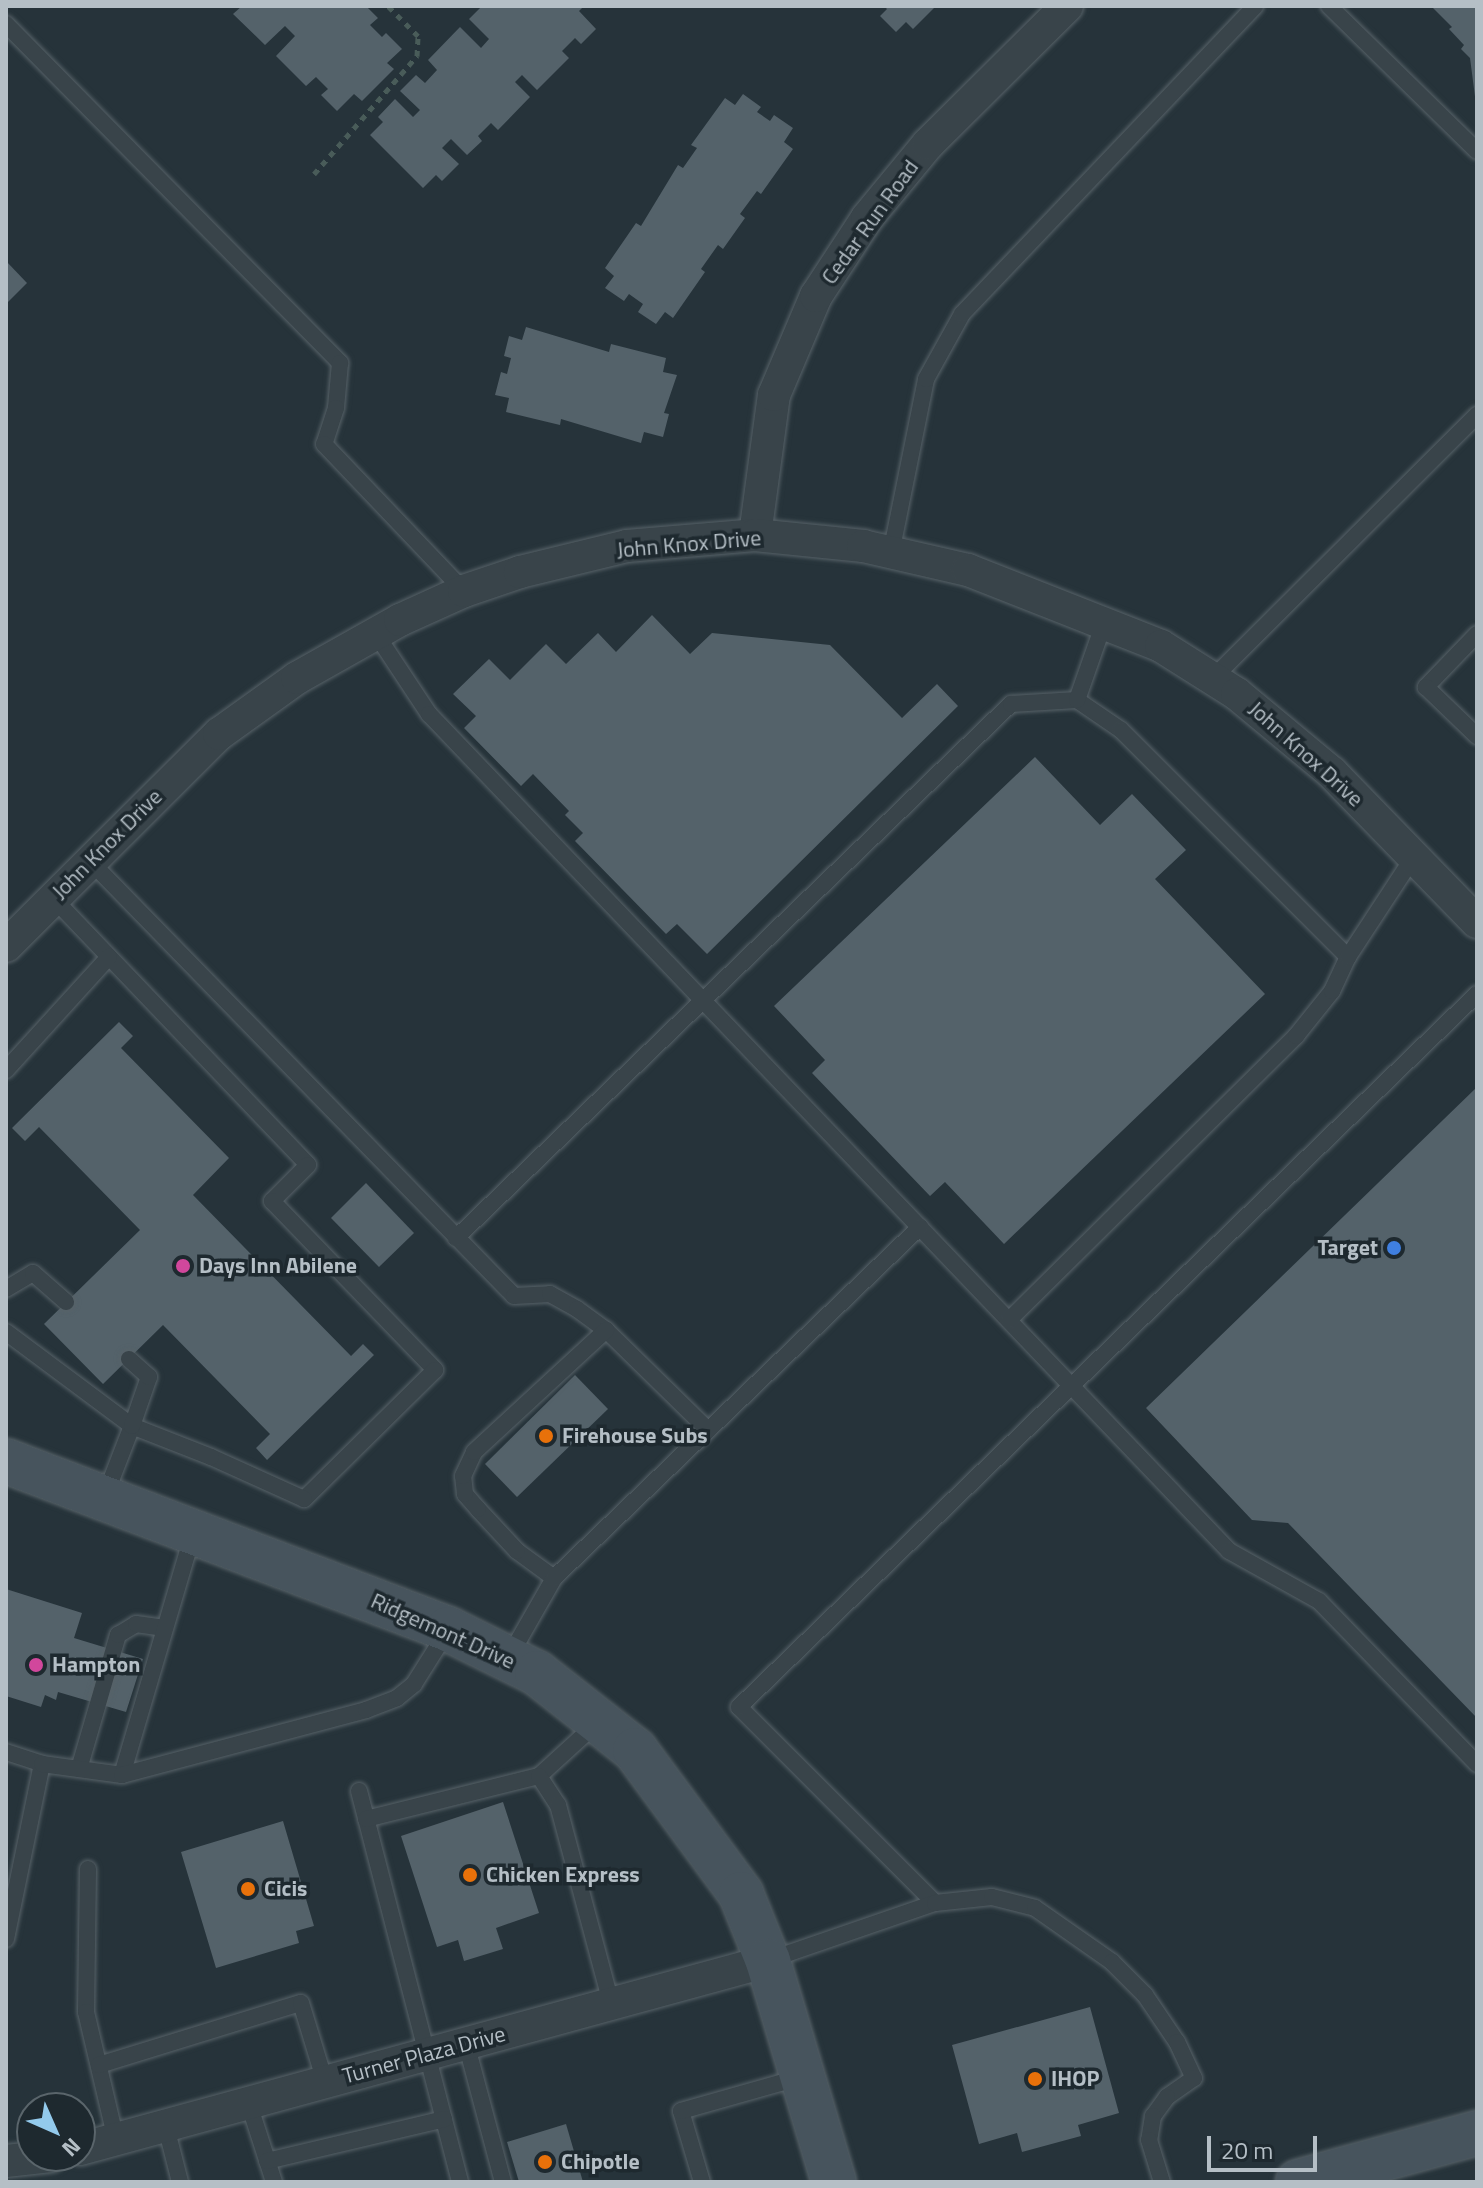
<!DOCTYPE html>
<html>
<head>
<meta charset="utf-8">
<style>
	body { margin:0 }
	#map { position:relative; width:1483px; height:2188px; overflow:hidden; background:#26333a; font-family:"Titillium Web",sans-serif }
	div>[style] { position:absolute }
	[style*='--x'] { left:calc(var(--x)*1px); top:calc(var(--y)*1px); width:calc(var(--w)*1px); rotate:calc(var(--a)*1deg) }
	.building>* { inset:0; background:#54626a }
	.path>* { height:5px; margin-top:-2.5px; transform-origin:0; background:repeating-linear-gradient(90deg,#495c59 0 6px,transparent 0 12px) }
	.roads { filter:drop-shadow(0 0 2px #576268) drop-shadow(0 0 2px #576268) }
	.lane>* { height:16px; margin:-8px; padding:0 8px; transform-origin:8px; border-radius:8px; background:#39444a }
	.street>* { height:32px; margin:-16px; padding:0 16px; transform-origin:16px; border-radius:16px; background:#39444a }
	.secondary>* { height:44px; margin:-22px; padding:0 22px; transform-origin:22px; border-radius:22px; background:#47545d }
	.dots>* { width:22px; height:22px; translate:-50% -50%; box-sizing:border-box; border:4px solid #1e292f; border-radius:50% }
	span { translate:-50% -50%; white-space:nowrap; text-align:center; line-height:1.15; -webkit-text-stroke:7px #1e292f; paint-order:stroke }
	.street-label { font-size:22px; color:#b5bfc6 }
	.poi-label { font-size:22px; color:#b5bfc6; font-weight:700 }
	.right { translate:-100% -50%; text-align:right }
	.left { translate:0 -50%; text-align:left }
	.frame { position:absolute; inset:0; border:8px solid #b5bfc6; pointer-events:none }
	.north { position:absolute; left:16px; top:2092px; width:80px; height:80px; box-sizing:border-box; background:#1e292f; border:2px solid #5a656b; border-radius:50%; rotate:135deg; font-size:22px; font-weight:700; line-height:32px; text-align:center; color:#b5bfc6 }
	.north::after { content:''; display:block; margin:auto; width:28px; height:36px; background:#93caec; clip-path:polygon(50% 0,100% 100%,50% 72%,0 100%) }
	.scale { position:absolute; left:1207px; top:2136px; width:110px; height:36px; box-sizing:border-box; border:4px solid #b5bfc6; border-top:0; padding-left:10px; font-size:24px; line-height:28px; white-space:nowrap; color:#b5bfc6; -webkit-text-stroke:6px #1e292f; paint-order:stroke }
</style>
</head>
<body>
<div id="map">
	<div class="building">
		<i style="clip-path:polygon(242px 6px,366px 6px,378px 18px,370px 25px,382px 37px,386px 33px,402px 49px,387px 63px,394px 69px,362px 101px,354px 94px,337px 111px,321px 95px,328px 89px,316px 77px,306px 86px,276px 56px,295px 36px,285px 26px,265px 45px,233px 14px)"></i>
		<i style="clip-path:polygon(482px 6px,584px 6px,579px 11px,596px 29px,581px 44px,575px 38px,562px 51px,569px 58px,537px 90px,522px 75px,515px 82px,530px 97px,498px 130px,491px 123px,478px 136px,482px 141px,467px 155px,451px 139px,442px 148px,459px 164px,442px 181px,436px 175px,423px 188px,370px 135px,383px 122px,378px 117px,395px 99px,413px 117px,420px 110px,400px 91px,416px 75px,425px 83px,437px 70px,428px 60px,460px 27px,481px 48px,489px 39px,469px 19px)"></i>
		<i style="clip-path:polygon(884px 6px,936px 6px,913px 29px,906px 22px,896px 32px,880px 16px,887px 9px)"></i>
		<i style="clip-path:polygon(1431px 6px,1477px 6px,1477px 112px,1470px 58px,1461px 49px,1464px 45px,1449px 29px,1452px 27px)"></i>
		<i style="clip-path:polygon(743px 94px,761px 107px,757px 112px,770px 121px,774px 115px,793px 128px,784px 142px,793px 149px,761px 194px,757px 191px,740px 214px,745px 218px,723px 249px,718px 245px,701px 269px,705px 272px,673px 318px,665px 312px,656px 324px,638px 312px,643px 304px,629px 294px,624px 301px,605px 288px,614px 276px,605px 268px,636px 223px,641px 226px,678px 165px,683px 168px,697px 148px,691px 145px,725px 98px,735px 105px)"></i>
		<i style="clip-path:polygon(6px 261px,27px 283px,6px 304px)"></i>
		<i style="clip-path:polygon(526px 327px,609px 352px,611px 344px,666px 358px,663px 372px,677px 375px,664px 413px,669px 414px,663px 437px,644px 432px,641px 443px,561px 419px,560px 425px,506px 412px,509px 398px,495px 395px,501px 372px,507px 374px,511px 358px,504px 356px,509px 336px,522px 340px)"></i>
		<i style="clip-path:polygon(652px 615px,690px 654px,712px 633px,830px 645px,902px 718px,937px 684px,958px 706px,707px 954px,677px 924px,666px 934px,575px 841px,583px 833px,565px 815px,569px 811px,533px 774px,521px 786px,464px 728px,476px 716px,453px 694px,489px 659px,510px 680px,546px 644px,566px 664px,598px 633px,616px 652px)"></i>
		<i style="clip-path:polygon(1035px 757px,1100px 825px,1132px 794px,1186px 850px,1155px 879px,1265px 994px,1004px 1244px,945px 1182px,930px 1196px,812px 1073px,825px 1060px,774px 1006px)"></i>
		<i style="clip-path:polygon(119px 1022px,133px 1036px,121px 1048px,229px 1158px,193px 1195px,351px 1356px,363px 1344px,374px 1355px,267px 1460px,256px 1448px,270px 1434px,163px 1325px,103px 1384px,44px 1324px,140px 1230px,39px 1127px,25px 1141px,12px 1128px)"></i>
		<i style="clip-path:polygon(1477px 1087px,1477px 1718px,1288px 1523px,1252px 1520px,1146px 1408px)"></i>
		<i style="clip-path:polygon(366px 1183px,414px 1233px,379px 1267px,331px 1218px)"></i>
		<i style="clip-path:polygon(575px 1375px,608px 1409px,517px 1497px,485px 1464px)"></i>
		<i style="clip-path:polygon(6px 1589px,82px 1613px,74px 1638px,143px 1659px,126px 1712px,58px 1692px,56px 1700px,45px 1695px,41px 1707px,6px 1696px)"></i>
		<i style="clip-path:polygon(503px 1802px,539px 1913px,496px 1928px,503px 1949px,464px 1961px,458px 1940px,437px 1947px,401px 1836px)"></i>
		<i style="clip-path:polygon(283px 1821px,314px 1926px,296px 1931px,299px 1943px,216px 1968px,181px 1852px)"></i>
		<i style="clip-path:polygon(1090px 2007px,1119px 2113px,1078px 2125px,1081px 2136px,1022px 2152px,1017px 2133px,979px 2144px,952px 2045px)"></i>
		<i style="clip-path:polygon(566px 2124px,583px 2182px,519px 2182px,507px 2142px)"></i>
	</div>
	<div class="path">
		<i style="--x:314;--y:174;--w:157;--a:-48.9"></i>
		<i style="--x:417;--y:56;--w:20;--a:-87"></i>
		<i style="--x:418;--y:36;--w:42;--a:-135"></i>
	</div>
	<div class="roads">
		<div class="lane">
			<i style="--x:1329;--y:6;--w:207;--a:44.4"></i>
			<i style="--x:6;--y:24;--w:476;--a:45.4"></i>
			<i style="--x:340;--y:363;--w:45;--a:95.1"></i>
			<i style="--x:336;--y:408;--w:38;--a:108"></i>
			<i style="--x:324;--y:444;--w:203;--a:46.4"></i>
			<i style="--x:891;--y:553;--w:177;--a:-78.6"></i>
			<i style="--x:926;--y:379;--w:74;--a:-61"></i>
			<i style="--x:962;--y:314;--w:425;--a:-46.4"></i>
			<i style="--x:376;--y:634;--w:96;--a:56.5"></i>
			<i style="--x:429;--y:714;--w:1158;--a:46.29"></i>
			<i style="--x:1229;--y:1551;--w:103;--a:29.1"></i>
			<i style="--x:1319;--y:1601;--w:227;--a:45.9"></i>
			<i style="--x:1477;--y:634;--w:74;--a:133.9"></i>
			<i style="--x:1426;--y:687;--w:71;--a:43.9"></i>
			<i style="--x:1213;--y:678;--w:373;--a:-44.9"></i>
			<i style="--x:1077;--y:700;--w:53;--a:34.3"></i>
			<i style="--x:1121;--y:730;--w:321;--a:45"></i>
			<i style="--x:90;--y:861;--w:607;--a:45.73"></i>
			<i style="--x:514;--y:1296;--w:36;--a:-3"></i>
			<i style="--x:550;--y:1294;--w:31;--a:29"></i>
			<i style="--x:577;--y:1309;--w:36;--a:36"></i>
			<i style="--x:606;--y:1330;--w:143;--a:44.4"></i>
			<i style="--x:53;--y:898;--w:369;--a:46.3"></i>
			<i style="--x:308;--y:1165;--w:51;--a:135"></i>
			<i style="--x:272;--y:1201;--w:235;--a:46"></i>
			<i style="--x:435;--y:1370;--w:184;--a:135.4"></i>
			<i style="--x:304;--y:1499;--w:102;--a:-155.7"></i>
			<i style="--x:211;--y:1457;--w:85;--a:-158.6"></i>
			<i style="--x:132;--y:1426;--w:75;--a:111.1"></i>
			<i style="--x:6;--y:1070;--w:153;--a:-47.7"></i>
			<i style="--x:456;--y:1238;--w:770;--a:-43.9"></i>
			<i style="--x:1011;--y:704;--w:66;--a:-3.5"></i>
			<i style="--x:1077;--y:700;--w:82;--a:-70.7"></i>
			<i style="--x:6;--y:1289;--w:31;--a:-31"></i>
			<i style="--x:33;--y:1273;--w:44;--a:41.3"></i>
			<i style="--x:1009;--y:1320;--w:404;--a:-44.7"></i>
			<i style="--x:1296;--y:1036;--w:58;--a:-51.3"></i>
			<i style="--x:1332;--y:991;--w:38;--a:-65"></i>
			<i style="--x:1348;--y:957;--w:121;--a:-56.8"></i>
			<i style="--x:6;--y:1332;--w:157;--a:36.7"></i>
			<i style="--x:132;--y:1426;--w:52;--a:-70.9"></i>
			<i style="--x:149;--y:1377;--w:27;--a:-138"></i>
			<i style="--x:554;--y:1578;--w:46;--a:-143.9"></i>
			<i style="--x:517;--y:1551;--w:57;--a:-132.9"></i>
			<i style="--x:478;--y:1509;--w:20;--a:-131"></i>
			<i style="--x:465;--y:1494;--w:18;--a:-96"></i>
			<i style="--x:463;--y:1476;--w:26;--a:-65"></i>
			<i style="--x:474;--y:1452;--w:180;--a:-42.7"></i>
			<i style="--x:509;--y:1657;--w:91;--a:-60.3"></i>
			<i style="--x:554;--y:1578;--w:507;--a:-43.8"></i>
			<i style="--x:6;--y:1752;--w:38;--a:18"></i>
			<i style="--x:79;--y:1769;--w:140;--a:-73.8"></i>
			<i style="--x:118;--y:1635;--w:21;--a:-31"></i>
			<i style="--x:136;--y:1624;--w:29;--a:8"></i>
			<i style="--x:122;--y:1775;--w:252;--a:-73.6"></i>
			<i style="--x:539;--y:1776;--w:79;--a:-42.4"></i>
			<i style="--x:359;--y:1791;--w:404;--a:75.5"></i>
			<i style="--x:366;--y:1819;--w:178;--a:-14"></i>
			<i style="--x:539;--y:1776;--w:35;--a:57"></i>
			<i style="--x:558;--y:1805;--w:205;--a:75"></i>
			<i style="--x:88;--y:1869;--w:143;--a:90.8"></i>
			<i style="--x:86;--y:2012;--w:131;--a:76.8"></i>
			<i style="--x:935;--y:1903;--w:277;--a:-135"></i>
			<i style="--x:739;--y:1707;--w:1026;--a:-44.01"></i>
			<i style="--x:6;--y:1939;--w:179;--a:-78.4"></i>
			<i style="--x:42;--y:1764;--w:81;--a:7.8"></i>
			<i style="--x:122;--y:1775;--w:253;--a:-14.9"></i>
			<i style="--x:366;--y:1710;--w:33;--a:-21"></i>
			<i style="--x:397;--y:1698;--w:22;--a:-39"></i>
			<i style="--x:414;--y:1684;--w:64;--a:-57.8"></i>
			<i style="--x:769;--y:1960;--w:176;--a:-19"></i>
			<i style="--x:935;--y:1903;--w:57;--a:-6"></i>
			<i style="--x:992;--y:1897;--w:44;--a:14.3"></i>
			<i style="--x:1035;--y:1908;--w:94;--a:35"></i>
			<i style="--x:1112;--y:1962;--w:47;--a:45"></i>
			<i style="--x:1145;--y:1995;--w:57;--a:55.8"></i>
			<i style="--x:1177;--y:2042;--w:40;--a:65"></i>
			<i style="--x:1194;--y:2078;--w:33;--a:145"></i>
			<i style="--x:1167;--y:2097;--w:24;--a:126"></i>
			<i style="--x:1153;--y:2116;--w:24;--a:99"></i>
			<i style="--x:1149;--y:2140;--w:44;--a:72.8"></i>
			<i style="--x:466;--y:2043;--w:144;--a:75.1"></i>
			<i style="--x:99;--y:2065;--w:211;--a:-17.1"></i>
			<i style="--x:301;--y:2003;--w:83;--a:73.1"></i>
			<i style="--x:249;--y:2104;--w:82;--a:72.2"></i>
			<i style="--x:166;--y:2127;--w:57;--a:75.7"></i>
			<i style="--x:267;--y:2161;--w:182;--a:-13.3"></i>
			<i style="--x:702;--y:2182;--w:74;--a:-106.5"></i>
			<i style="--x:681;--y:2111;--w:125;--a:-15.8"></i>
		</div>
		<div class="street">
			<i style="--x:755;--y:535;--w:141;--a:-82.3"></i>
			<i style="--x:774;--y:395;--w:108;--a:-67"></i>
			<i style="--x:816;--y:296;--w:93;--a:-56.8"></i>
			<i style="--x:867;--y:218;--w:96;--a:-50.5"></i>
			<i style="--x:928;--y:144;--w:196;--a:-44.8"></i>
			<i style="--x:6;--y:946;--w:301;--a:-44.9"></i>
			<i style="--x:219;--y:734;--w:96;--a:-35.7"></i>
			<i style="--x:297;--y:678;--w:118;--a:-29.4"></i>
			<i style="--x:400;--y:620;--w:70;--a:-24.4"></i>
			<i style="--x:464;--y:591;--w:59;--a:-18.7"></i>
			<i style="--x:520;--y:572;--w:110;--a:-13.7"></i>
			<i style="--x:627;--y:546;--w:128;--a:-4.9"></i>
			<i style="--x:755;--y:535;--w:109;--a:5.8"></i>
			<i style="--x:863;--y:546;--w:108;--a:12.9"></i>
			<i style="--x:968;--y:570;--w:207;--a:21.5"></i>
			<i style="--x:1161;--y:646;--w:90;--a:32.3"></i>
			<i style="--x:1237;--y:694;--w:124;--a:39.7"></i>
			<i style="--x:1332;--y:773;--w:208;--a:45.8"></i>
			<i style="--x:80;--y:2149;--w:713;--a:-15.28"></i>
			<i style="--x:6;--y:2161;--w:45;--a:-6.3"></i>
		</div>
		<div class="secondary">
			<i style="--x:6;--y:1461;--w:473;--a:20.8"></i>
			<i style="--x:448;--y:1629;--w:99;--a:26.3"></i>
			<i style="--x:537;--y:1673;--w:125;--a:38.2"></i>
			<i style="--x:635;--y:1750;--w:179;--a:53.6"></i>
			<i style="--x:741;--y:1894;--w:72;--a:68.1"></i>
			<i style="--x:768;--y:1961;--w:231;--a:73.4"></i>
			<i style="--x:1298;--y:2182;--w:186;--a:-15.3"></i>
		</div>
	</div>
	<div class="dots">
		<i style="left:1394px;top:1248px;background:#3f7fe0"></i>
		<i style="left:183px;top:1266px;background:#d1479c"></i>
		<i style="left:546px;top:1436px;background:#e8710a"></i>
		<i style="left:36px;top:1665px;background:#d1479c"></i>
		<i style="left:470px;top:1875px;background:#e8710a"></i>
		<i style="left:248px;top:1889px;background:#e8710a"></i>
		<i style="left:1035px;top:2079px;background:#e8710a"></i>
		<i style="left:545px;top:2162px;background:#e8710a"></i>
	</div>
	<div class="street-label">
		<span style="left:870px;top:222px;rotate:-54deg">Cedar Run Road</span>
		<span style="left:689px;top:544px;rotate:-5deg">John Knox Drive</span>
		<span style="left:1306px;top:754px;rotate:42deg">John Knox Drive</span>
		<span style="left:107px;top:844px;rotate:-45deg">John Knox Drive</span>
		<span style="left:443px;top:1631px;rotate:24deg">Ridgemont Drive</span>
		<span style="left:424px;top:2055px;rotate:-15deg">Turner Plaza Drive</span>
	</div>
	<div class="poi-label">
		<span class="right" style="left:1378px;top:1248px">Target</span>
		<span class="left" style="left:199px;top:1266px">Days Inn Abilene</span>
		<span class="left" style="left:562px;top:1436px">Firehouse Subs</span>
		<span class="left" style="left:52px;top:1665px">Hampton</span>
		<span class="left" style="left:486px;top:1875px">Chicken Express</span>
		<span class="left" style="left:264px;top:1889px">Cicis</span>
		<span class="left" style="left:1051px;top:2079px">IHOP</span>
		<span class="left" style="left:561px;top:2162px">Chipotle</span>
	</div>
	<div class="frame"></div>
	<div class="north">N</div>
	<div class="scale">20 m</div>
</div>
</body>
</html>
